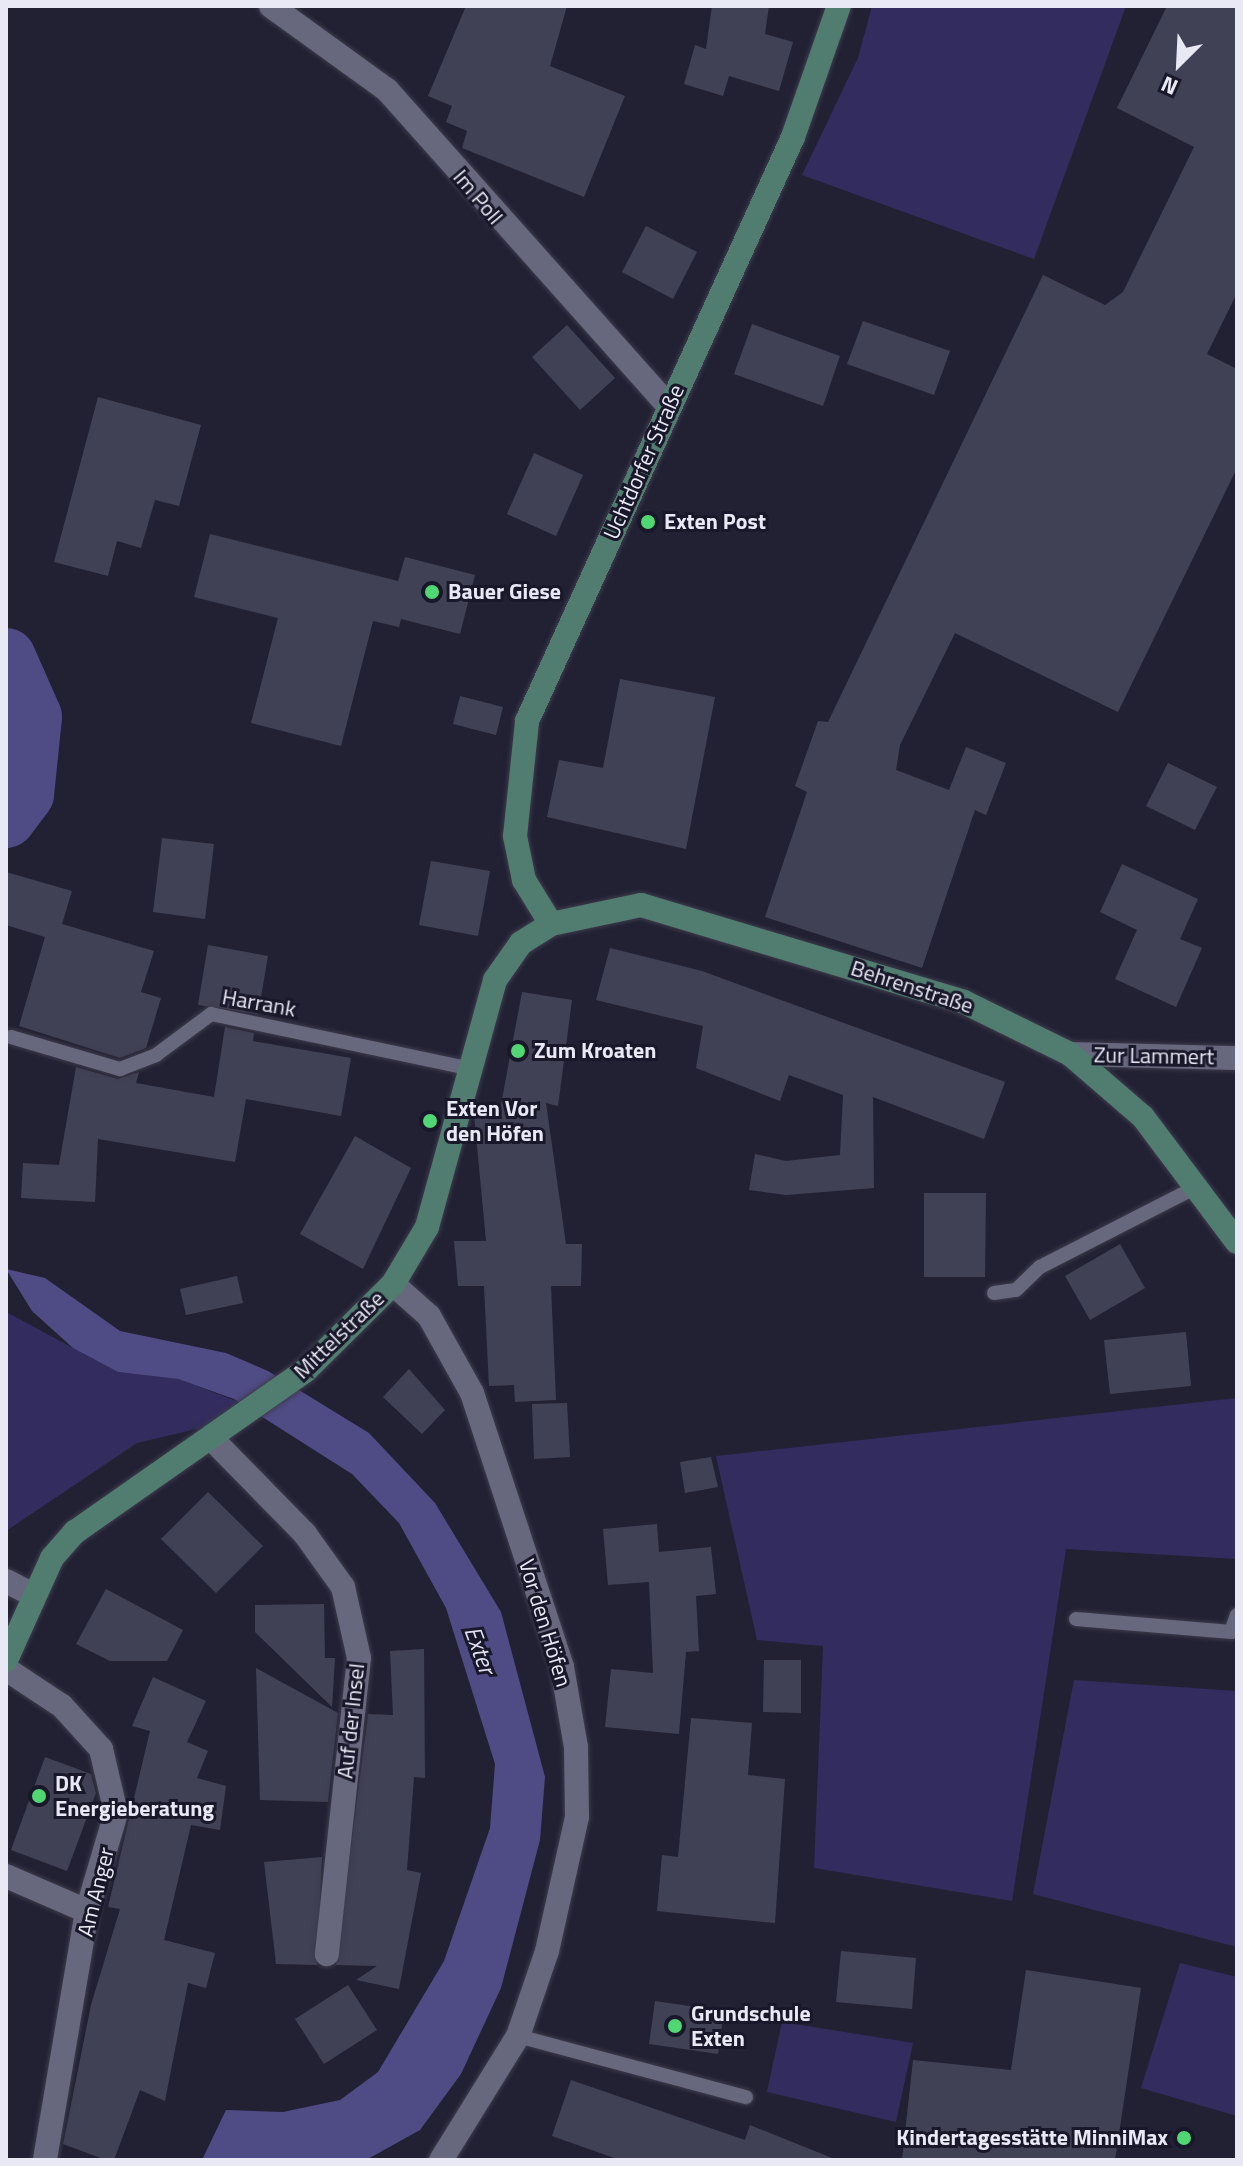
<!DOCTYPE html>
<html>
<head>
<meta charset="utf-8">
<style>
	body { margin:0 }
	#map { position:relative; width:1243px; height:2166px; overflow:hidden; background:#222134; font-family:"Titillium Web",sans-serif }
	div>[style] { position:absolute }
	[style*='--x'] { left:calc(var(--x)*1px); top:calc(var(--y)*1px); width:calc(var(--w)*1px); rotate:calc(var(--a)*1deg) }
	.green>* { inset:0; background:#322d5e }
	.water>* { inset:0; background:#4f4b85 }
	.river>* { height:60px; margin:-30px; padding:0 30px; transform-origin:30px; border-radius:30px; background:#4f4b85 }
	.building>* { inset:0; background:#414156 }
	.roads { filter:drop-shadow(0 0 2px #3d3b4b) drop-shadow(0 0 2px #3d3b4b) }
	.lane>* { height:14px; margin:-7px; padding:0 7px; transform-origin:7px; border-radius:7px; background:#67677e }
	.street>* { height:24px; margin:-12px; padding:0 12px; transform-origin:12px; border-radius:12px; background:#67677e }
	.secondary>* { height:24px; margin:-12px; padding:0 12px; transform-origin:12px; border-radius:12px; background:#517c70 }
	.dots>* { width:22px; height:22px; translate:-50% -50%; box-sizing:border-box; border:4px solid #19182a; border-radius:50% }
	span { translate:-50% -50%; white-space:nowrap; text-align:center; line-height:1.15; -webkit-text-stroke:6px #19182a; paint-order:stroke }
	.street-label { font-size:22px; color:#e9e9f6 }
	.poi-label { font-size:22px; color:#e9e9f6; font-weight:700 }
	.left { translate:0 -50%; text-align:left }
	.right { translate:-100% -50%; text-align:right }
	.water-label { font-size:24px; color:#dfdff1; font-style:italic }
	.frame { position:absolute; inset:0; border:8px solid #e9e9f6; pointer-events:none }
	.north { position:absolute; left:1139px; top:24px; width:80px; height:80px; -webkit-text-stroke:6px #19182a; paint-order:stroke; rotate:204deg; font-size:22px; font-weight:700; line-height:32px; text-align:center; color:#e9e9f6 }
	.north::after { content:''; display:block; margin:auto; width:28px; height:36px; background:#e9e9f6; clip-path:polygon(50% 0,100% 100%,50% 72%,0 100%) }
</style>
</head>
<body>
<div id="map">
	<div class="green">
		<i style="clip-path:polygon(872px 6px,1126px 6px,1034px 259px,802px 175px,858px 58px)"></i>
		<i style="clip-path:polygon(6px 1312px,118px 1372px,178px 1379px,239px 1402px,209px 1426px,137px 1443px,6px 1531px)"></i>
		<i style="clip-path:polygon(1237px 1398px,1237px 1559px,1066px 1549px,1012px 1901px,814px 1868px,823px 1646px,757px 1640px,716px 1456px)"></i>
		<i style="clip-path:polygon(1074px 1680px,1237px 1691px,1237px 1947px,1033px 1894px)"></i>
		<i style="clip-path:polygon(1180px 1963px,1237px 1977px,1237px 2116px,1141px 2088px)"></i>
		<i style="clip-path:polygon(782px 2022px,913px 2043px,896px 2122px,767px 2092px)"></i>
	</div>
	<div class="water">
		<i style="clip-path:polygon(6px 1269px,45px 1278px,120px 1331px,226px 1353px,268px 1371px,369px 1433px,435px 1503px,501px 1612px,545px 1777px,540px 1840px,501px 1988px,461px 2074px,420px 2130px,366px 2160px,202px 2160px,226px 2110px,283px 2112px,340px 2100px,378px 2072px,444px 1961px,490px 1828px,495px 1764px,446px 1608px,399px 1523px,352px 1474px,234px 1399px,178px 1379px,118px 1372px,73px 1348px,32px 1311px)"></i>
	</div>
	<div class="river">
		<i style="--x:6;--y:658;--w:64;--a:66.2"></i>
		<i style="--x:32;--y:717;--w:77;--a:95.9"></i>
		<i style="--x:24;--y:794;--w:30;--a:127"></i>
	</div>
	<div class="building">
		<i style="clip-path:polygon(466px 6px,567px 6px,550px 66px,625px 96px,584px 197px,462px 148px,467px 131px,446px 122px,452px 106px,428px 96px)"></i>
		<i style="clip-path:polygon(712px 6px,769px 6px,765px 34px,793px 42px,779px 91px,729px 76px,723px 96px,684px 84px,695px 45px,706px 49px)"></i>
		<i style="clip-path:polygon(1167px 6px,1237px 6px,1237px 293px,1207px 354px,1237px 369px,1237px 468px,1118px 712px,955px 633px,900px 745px,896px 770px,949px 790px,966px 747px,1006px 763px,986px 815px,975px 810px,922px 968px,765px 917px,807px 792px,795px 786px,818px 721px,828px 722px,1043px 275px,1105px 305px,1123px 292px,1194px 147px,1117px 108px)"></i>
		<i style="clip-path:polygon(646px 226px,697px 252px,673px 299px,622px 272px)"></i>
		<i style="clip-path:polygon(863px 321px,950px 351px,934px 395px,847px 364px)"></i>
		<i style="clip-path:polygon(752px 324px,840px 356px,823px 406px,734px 374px)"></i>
		<i style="clip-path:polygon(567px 325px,615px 378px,580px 410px,532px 357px)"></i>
		<i style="clip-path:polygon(98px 397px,201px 425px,179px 506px,155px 500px,141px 548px,117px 541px,108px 576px,54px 562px)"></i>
		<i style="clip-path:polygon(534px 453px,583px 475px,556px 536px,507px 514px)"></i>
		<i style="clip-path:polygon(210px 534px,398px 581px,405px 557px,475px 575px,460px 634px,401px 619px,399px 627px,373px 621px,341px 746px,251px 723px,278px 618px,194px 597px)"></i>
		<i style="clip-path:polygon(620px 679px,715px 697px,686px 849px,547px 817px,559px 760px,603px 768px)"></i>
		<i style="clip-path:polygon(460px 696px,503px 707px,496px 735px,453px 724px)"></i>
		<i style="clip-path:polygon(1168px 763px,1217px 787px,1195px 830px,1146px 806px)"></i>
		<i style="clip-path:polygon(162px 838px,214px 844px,205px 919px,153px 912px)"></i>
		<i style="clip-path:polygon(431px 861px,490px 871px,478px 936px,419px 925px)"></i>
		<i style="clip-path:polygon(1122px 864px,1198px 899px,1180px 939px,1202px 948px,1176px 1007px,1115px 979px,1137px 930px,1100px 912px)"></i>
		<i style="clip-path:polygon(6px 872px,72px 891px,62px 924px,154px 951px,141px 992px,161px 998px,146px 1048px,120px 1058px,19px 1026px,45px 937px,6px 925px)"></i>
		<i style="clip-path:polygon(208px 945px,268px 956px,258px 1014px,198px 1005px)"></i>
		<i style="clip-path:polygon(610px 948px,702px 971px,1005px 1082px,984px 1139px,873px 1097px,874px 1188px,786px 1195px,749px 1190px,755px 1154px,786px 1161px,840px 1155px,843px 1095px,789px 1075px,780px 1101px,696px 1068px,703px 1026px,596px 1000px)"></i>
		<i style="clip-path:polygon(522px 992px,572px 1000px,558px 1106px,546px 1103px,566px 1244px,582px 1244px,581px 1286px,551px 1286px,556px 1400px,515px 1402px,514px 1385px,489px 1386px,484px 1286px,458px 1286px,454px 1241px,486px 1241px,474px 1114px,500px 1110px)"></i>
		<i style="clip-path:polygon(225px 1027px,254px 1033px,253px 1041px,351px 1058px,341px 1116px,246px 1099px,235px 1162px,98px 1139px,95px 1202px,21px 1198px,23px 1163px,59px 1165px,76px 1067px,118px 1079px,139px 1072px,136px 1083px,214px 1097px)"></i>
		<i style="clip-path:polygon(355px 1136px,411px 1168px,363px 1269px,300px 1234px)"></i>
		<i style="clip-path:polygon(924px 1193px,986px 1193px,985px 1277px,924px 1277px)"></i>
		<i style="clip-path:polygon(1120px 1244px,1145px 1288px,1090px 1320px,1065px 1276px)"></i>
		<i style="clip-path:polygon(237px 1276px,243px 1303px,186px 1315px,180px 1289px)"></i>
		<i style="clip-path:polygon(1186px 1332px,1191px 1386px,1110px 1394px,1104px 1340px)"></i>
		<i style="clip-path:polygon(409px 1369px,445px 1410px,422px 1434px,383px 1397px)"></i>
		<i style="clip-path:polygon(567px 1403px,570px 1457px,534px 1459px,532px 1404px)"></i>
		<i style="clip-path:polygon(711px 1457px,718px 1487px,685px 1493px,680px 1462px)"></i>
		<i style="clip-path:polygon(208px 1492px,263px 1546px,216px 1593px,161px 1539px)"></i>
		<i style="clip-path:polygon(657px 1524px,659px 1552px,711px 1547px,716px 1594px,696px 1596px,699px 1651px,686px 1652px,679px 1734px,605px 1727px,611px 1669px,653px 1673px,649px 1582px,608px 1585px,603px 1529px)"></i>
		<i style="clip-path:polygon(106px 1589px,183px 1630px,167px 1661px,110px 1661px,76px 1644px)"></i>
		<i style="clip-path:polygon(324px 1604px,325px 1658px,335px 1658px,332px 1707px,255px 1632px,255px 1605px)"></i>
		<i style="clip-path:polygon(424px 1649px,425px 1778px,414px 1777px,407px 1870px,421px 1873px,399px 1989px,356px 1980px,377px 1966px,336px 1965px,368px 1714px,393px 1715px,390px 1651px)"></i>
		<i style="clip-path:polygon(764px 1660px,801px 1660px,801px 1713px,763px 1712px)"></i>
		<i style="clip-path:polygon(256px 1668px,338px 1713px,328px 1802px,260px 1800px)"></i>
		<i style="clip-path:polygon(153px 1677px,206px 1701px,187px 1742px,208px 1751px,197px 1778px,226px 1786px,220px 1830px,191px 1825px,164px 1940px,215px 1953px,206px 1988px,188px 1983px,165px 2101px,140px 2090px,114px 2160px,106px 2160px,63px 2144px,91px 2005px,120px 1909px,108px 1907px,150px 1731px,132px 1726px)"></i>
		<i style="clip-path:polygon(691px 1718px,752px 1723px,748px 1775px,785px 1779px,775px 1923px,657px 1911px,662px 1855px,678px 1857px)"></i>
		<i style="clip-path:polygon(45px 1757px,91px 1774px,96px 1793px,67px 1871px,11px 1850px)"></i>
		<i style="clip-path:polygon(322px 1857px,317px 1965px,276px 1964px,264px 1862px)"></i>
		<i style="clip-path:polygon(841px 1951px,916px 1958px,912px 2009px,836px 2002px)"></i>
		<i style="clip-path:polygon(1026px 1970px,1141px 1988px,1115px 2160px,902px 2160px,913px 2060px,1011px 2070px)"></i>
		<i style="clip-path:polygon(348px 1985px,377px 2030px,324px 2064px,295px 2019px)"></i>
		<i style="clip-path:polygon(655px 2001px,724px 2011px,718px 2054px,649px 2044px)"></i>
		<i style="clip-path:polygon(571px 2080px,745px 2140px,750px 2125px,837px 2160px,620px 2160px,552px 2136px)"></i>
	</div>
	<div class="roads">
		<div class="lane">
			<i style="--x:11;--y:1037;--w:114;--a:16.4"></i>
			<i style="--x:120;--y:1069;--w:39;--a:-21"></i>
			<i style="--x:156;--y:1055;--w:69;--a:-36.7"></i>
			<i style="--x:211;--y:1014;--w:263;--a:11.9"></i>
			<i style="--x:994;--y:1293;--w:22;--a:-8"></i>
			<i style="--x:1016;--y:1290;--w:33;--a:-44"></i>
			<i style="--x:1040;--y:1267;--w:175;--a:-27.1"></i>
			<i style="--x:1076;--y:1619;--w:156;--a:4.8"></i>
			<i style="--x:1231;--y:1632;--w:18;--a:-71"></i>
			<i style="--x:518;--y:2036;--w:236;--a:15"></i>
		</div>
		<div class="street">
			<i style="--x:271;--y:6;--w:143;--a:35.9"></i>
			<i style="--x:387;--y:90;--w:424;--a:48.3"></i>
			<i style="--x:1070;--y:1054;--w:167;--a:1.4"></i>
			<i style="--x:393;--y:1284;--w:48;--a:41.6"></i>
			<i style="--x:429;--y:1316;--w:88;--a:60.8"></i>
			<i style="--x:472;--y:1393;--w:288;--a:71.8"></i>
			<i style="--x:562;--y:1667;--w:81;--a:80.1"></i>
			<i style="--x:576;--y:1747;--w:70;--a:89.2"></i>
			<i style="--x:577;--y:1817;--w:137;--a:102.6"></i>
			<i style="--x:547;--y:1951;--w:90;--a:108.8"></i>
			<i style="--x:518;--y:2036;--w:146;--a:121.8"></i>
			<i style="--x:214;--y:1441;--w:130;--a:45.6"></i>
			<i style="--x:305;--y:1534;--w:65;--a:54.4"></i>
			<i style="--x:343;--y:1587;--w:73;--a:77.3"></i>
			<i style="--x:359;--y:1658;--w:298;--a:96.2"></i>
			<i style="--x:6;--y:1581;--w:31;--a:27"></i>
			<i style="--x:6;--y:1669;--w:67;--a:33.5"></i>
			<i style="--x:62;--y:1706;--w:58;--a:47.8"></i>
			<i style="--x:101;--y:1749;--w:66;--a:76.8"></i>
			<i style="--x:116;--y:1813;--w:102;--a:106.5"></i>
			<i style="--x:87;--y:1911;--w:253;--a:99.6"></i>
			<i style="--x:6;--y:1876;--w:88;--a:23.4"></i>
		</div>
		<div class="secondary">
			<i style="--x:551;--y:924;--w:52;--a:-121.5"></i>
			<i style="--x:524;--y:880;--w:45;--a:-101.6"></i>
			<i style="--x:515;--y:836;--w:116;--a:-84"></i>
			<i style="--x:527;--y:721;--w:642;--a:-65.51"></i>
			<i style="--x:793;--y:137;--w:139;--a:-70.7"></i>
			<i style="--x:6;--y:1660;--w:112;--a:-65.7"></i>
			<i style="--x:52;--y:1558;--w:35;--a:-49"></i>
			<i style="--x:75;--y:1532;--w:281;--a:-35"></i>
			<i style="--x:305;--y:1371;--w:124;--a:-44.7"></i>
			<i style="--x:393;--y:1284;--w:66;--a:-59.2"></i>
			<i style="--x:427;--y:1227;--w:256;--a:-74.6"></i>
			<i style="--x:495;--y:980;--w:45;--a:-54.9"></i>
			<i style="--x:521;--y:943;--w:36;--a:-32"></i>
			<i style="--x:551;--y:924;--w:92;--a:-11.9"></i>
			<i style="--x:641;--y:905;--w:337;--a:16.7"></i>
			<i style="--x:964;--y:1002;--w:118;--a:26.1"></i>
			<i style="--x:1070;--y:1054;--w:96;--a:40.8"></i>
			<i style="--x:1143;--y:1117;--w:156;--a:53.1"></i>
		</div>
	</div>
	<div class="dots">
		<i style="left:648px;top:522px;background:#51d674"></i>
		<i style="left:432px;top:592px;background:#51d674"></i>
		<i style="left:518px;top:1051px;background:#51d674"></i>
		<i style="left:430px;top:1121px;background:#51d674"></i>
		<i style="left:39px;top:1796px;background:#51d674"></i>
		<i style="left:675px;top:2026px;background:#51d674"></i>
		<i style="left:1184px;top:2138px;background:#51d674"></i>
	</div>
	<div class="street-label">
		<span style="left:478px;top:197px;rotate:50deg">Im Poll</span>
		<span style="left:644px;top:462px;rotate:-66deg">Uchtdorfer Straße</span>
		<span style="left:912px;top:987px;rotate:18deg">Behrenstraße</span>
		<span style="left:259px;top:1003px;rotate:10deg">Harrank</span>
		<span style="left:1154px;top:1056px;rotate:1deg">Zur Lammert</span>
		<span style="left:339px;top:1335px;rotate:-44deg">Mittelstraße</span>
		<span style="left:545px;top:1623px;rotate:73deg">Vor den Höfen</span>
		<span style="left:351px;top:1721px;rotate:-84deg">Auf der Insel</span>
		<span style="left:96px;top:1892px;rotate:-76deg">Am Anger</span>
	</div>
	<div class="poi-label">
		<span class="left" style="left:664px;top:522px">Exten Post</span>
		<span class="left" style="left:448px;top:592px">Bauer Giese</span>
		<span class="left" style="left:534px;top:1051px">Zum Kroaten</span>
		<span class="left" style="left:446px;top:1121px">Exten Vor<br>den Höfen</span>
		<span class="left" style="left:55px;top:1796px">DK<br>Energieberatung</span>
		<span class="left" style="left:691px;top:2026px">Grundschule<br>Exten</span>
		<span class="right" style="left:1168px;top:2138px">Kindertagesstätte MinniMax</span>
	</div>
	<div class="water-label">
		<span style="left:480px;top:1650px;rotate:70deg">Exter</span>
	</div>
	<div class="frame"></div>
	<div class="north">N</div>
</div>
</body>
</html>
